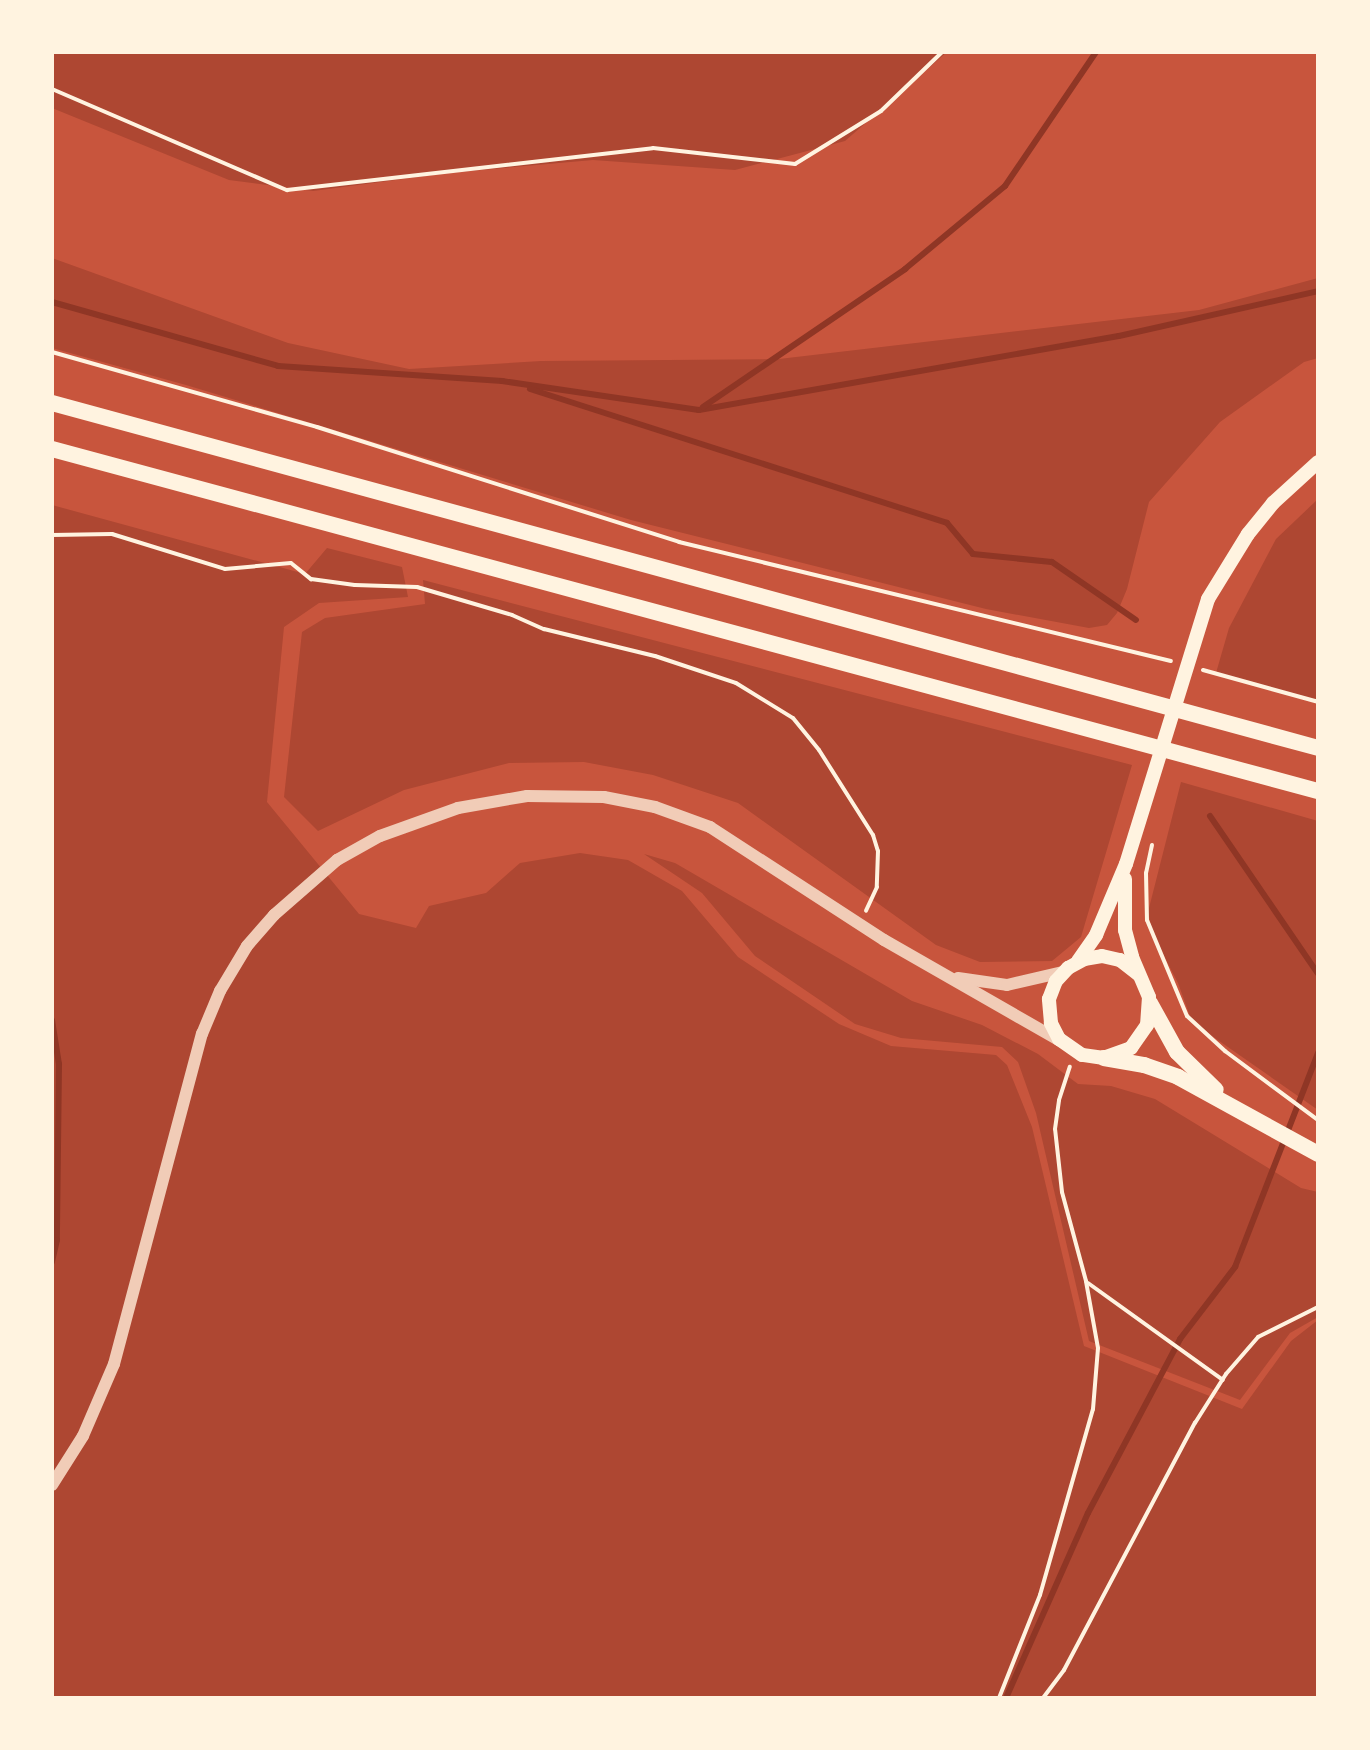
<!DOCTYPE html>
<html>
<head>
<meta charset="utf-8">
<style>
	body { margin:0 }
	#map { position:relative; width:1370px; height:1750px; overflow:hidden; background:#c8553d; font-family:"Roboto Condensed",sans-serif }
	div>[style] { position:absolute }
	[style*='--x'] { left:calc(var(--x)*1px); top:calc(var(--y)*1px); width:calc(var(--w)*1px); rotate:calc(var(--a)*1deg) }
	.green>* { inset:0; background:#ae4732 }
	.stream>* { height:6px; margin:-3px; padding:0 3px; transform-origin:3px; border-radius:3px; background:#8f3625 }
	.path>* { height:4px; margin:-2px; padding:0 2px; transform-origin:2px; border-radius:2px; background:#fff3e0 }
	.tertiary>* { height:12px; margin:-6px; padding:0 6px; transform-origin:6px; border-radius:6px; background:#f1ccb7 }
	.secondary>* { height:14px; margin:-7px; padding:0 7px; transform-origin:7px; border-radius:7px; background:#fff3e0 }
	.trunk>* { height:16px; margin:-8px; padding:0 8px; transform-origin:8px; border-radius:8px; background:#fff3e0 }
	span { translate:-50% -50%; white-space:nowrap; text-align:center; line-height:1.15; -webkit-text-stroke:8px #fff3e0; paint-order:stroke }
	.frame { position:absolute; inset:0; border:54px solid #fff3e0; pointer-events:none }
</style>
</head>
<body>
<div id="map">
	<div class="green">
		<i style="clip-path:polygon(52px 52px,947px 52px,845px 141px,735px 170px,593px 160px,448px 173px,313px 191px,229px 180px,52px 108px)"></i>
		<i style="clip-path:polygon(52px 258px,288px 343px,409px 369px,541px 361px,779px 359px,1199px 310px,1318px 278px,1318px 358px,1304px 362px,1220px 422px,1149px 502px,1127px 589px,1117px 613px,1107px 625px,1089px 628px,986px 609px,631px 520px,186px 385px,52px 348px)"></i>
		<i style="clip-path:polygon(1318px 499px,1318px 702px,1216px 673px,1229px 628px,1276px 539px)"></i>
		<i style="clip-path:polygon(52px 505px,305px 574px,327px 548px,402px 567px,408px 597px,319px 603px,284px 627px,267px 802px,359px 914px,416px 928px,429px 906px,486px 893px,520px 863px,580px 853px,628px 860px,682px 891px,738px 957px,839px 1024px,891px 1046px,996px 1055px,1007px 1065px,1032px 1127px,1084px 1346px,1242px 1409px,1291px 1341px,1318px 1320px,1318px 1698px,52px 1698px)"></i>
		<i style="clip-path:polygon(423px 580px,1132px 765px,1081px 937px,1052px 961px,980px 962px,936px 945px,738px 803px,653px 775px,584px 762px,509px 763px,404px 790px,318px 831px,284px 797px,302px 632px,325px 618px,425px 604px)"></i>
		<i style="clip-path:polygon(1181px 782px,1318px 821px,1318px 1110px,1192px 1022px,1178px 983px,1153px 935px,1148px 912px)"></i>
		<i style="clip-path:polygon(644px 854px,675px 863px,912px 1001px,982px 1025px,1038px 1054px,1078px 1084px,1111px 1086px,1155px 1099px,1301px 1188px,1318px 1192px,1318px 1317px,1290px 1333px,1240px 1400px,1089px 1341px,1036px 1113px,1018px 1062px,1002px 1047px,901px 1038px,855px 1024px,755px 956px,702px 893px)"></i>
	</div>
	<div class="stream">
		<i style="--x:52;--y:302;--w:235;--a:15.8"></i>
		<i style="--x:278;--y:366;--w:225;--a:3.8"></i>
		<i style="--x:502;--y:381;--w:199;--a:8.4"></i>
		<i style="--x:699;--y:410;--w:426;--a:-10"></i>
		<i style="--x:1119;--y:336;--w:204;--a:-12.7"></i>
		<i style="--x:530;--y:389;--w:438;--a:17.8"></i>
		<i style="--x:947;--y:523;--w:40;--a:50"></i>
		<i style="--x:973;--y:554;--w:79;--a:5.8"></i>
		<i style="--x:1052;--y:562;--w:102;--a:34.6"></i>
		<i style="--x:703;--y:407;--w:245;--a:-34.3"></i>
		<i style="--x:905;--y:269;--w:130;--a:-39.7"></i>
		<i style="--x:1005;--y:186;--w:162;--a:-55.8"></i>
		<i style="--x:1210;--y:816;--w:191;--a:55.6"></i>
		<i style="--x:52;--y:1020;--w:45;--a:81"></i>
		<i style="--x:59;--y:1064;--w:176;--a:90.7"></i>
		<i style="--x:57;--y:1240;--w:23;--a:103"></i>
		<i style="--x:1006;--y:1698;--w:202;--a:-66.1"></i>
		<i style="--x:1088;--y:1513;--w:197;--a:-62.1"></i>
		<i style="--x:1180;--y:1339;--w:91;--a:-52.6"></i>
		<i style="--x:1235;--y:1267;--w:230;--a:-68.8"></i>
	</div>
	<div class="path">
		<i style="--x:52;--y:89;--w:256;--a:23.3"></i>
		<i style="--x:287;--y:190;--w:368;--a:-6.5"></i>
		<i style="--x:653;--y:148;--w:143;--a:6.4"></i>
		<i style="--x:795;--y:164;--w:101;--a:-31.6"></i>
		<i style="--x:881;--y:111;--w:85;--a:-44"></i>
		<i style="--x:52;--y:352;--w:275;--a:15.8"></i>
		<i style="--x:317;--y:427;--w:380;--a:17.6"></i>
		<i style="--x:679;--y:542;--w:506;--a:13.6"></i>
		<i style="--x:52;--y:535;--w:60;--a:-1"></i>
		<i style="--x:112;--y:534;--w:118;--a:17.2"></i>
		<i style="--x:225;--y:569;--w:66;--a:-5.2"></i>
		<i style="--x:291;--y:563;--w:26;--a:39"></i>
		<i style="--x:311;--y:579;--w:44;--a:7.8"></i>
		<i style="--x:355;--y:585;--w:62;--a:1.8"></i>
		<i style="--x:417;--y:587;--w:99;--a:16.4"></i>
		<i style="--x:512;--y:615;--w:35;--a:24"></i>
		<i style="--x:544;--y:629;--w:114;--a:13.7"></i>
		<i style="--x:655;--y:656;--w:85;--a:18.4"></i>
		<i style="--x:736;--y:683;--w:67;--a:31.6"></i>
		<i style="--x:793;--y:718;--w:41;--a:50.9"></i>
		<i style="--x:819;--y:750;--w:101;--a:57.6"></i>
		<i style="--x:873;--y:835;--w:17;--a:73"></i>
		<i style="--x:878;--y:851;--w:36;--a:92"></i>
		<i style="--x:877;--y:887;--w:26;--a:115"></i>
		<i style="--x:1203;--y:670;--w:119;--a:15.5"></i>
		<i style="--x:1152;--y:845;--w:29;--a:102"></i>
		<i style="--x:1146;--y:873;--w:47;--a:88.8"></i>
		<i style="--x:1147;--y:920;--w:104;--a:67.4"></i>
		<i style="--x:1187;--y:1016;--w:52;--a:42.6"></i>
		<i style="--x:1225;--y:1051;--w:116;--a:36.6"></i>
		<i style="--x:1088;--y:1283;--w:166;--a:35.7"></i>
		<i style="--x:999;--y:1698;--w:111;--a:-68.3"></i>
		<i style="--x:1040;--y:1595;--w:193;--a:-74.1"></i>
		<i style="--x:1093;--y:1409;--w:61;--a:-85.3"></i>
		<i style="--x:1098;--y:1348;--w:68;--a:-100.2"></i>
		<i style="--x:1086;--y:1281;--w:92;--a:-105.1"></i>
		<i style="--x:1062;--y:1192;--w:63;--a:-96.3"></i>
		<i style="--x:1055;--y:1129;--w:29;--a:-82"></i>
		<i style="--x:1059;--y:1100;--w:35;--a:-72"></i>
		<i style="--x:1043;--y:1698;--w:35;--a:-53"></i>
		<i style="--x:1064;--y:1670;--w:280;--a:-62.1"></i>
		<i style="--x:1195;--y:1423;--w:58;--a:-57.7"></i>
		<i style="--x:1226;--y:1374;--w:49;--a:-49.1"></i>
		<i style="--x:1258;--y:1337;--w:67;--a:-26.6"></i>
	</div>
	<div class="tertiary">
		<i style="--x:958;--y:978;--w:49;--a:8.1"></i>
		<i style="--x:1007;--y:985;--w:57;--a:-13.1"></i>
		<i style="--x:52;--y:1485;--w:58;--a:-57.7"></i>
		<i style="--x:83;--y:1436;--w:78;--a:-66.7"></i>
		<i style="--x:114;--y:1364;--w:342;--a:-75.1"></i>
		<i style="--x:202;--y:1034;--w:47;--a:-67.3"></i>
		<i style="--x:220;--y:991;--w:52;--a:-59"></i>
		<i style="--x:247;--y:946;--w:41;--a:-48.9"></i>
		<i style="--x:274;--y:915;--w:84;--a:-41.1"></i>
		<i style="--x:337;--y:860;--w:49;--a:-29.2"></i>
		<i style="--x:380;--y:836;--w:83;--a:-19.7"></i>
		<i style="--x:458;--y:808;--w:70;--a:-9.9"></i>
		<i style="--x:527;--y:796;--w:77;--a:0.7"></i>
		<i style="--x:604;--y:797;--w:52;--a:11.1"></i>
		<i style="--x:655;--y:807;--w:59;--a:20"></i>
		<i style="--x:710;--y:827;--w:207;--a:33"></i>
		<i style="--x:884;--y:940;--w:205;--a:29.8"></i>
	</div>
	<div class="secondary">
		<i style="--x:1125;--y:879;--w:51;--a:90"></i>
		<i style="--x:1125;--y:930;--w:28;--a:75"></i>
		<i style="--x:1132;--y:957;--w:43;--a:67"></i>
		<i style="--x:1149;--y:997;--w:28;--a:94"></i>
		<i style="--x:1147;--y:1025;--w:28;--a:125"></i>
		<i style="--x:1131;--y:1048;--w:29;--a:160"></i>
		<i style="--x:1104;--y:1058;--w:22;--a:-172"></i>
		<i style="--x:1082;--y:1055;--w:28;--a:-145"></i>
		<i style="--x:1059;--y:1039;--w:18;--a:-117"></i>
		<i style="--x:1051;--y:1023;--w:24;--a:-95"></i>
		<i style="--x:1049;--y:999;--w:19;--a:-69"></i>
		<i style="--x:1056;--y:981;--w:18;--a:-47"></i>
		<i style="--x:1068;--y:968;--w:18;--a:-29"></i>
		<i style="--x:1084;--y:959;--w:18;--a:-9"></i>
		<i style="--x:1102;--y:956;--w:18;--a:13"></i>
		<i style="--x:1120;--y:960;--w:24;--a:38"></i>
		<i style="--x:1078;--y:961;--w:32;--a:-55"></i>
		<i style="--x:1096;--y:935;--w:77;--a:-67.1"></i>
		<i style="--x:1126;--y:864;--w:277;--a:-72.8"></i>
		<i style="--x:1208;--y:599;--w:76;--a:-58.4"></i>
		<i style="--x:1248;--y:534;--w:40;--a:-51"></i>
		<i style="--x:1273;--y:503;--w:61;--a:-42.3"></i>
	</div>
	<div class="trunk">
		<i style="--x:52;--y:403;--w:1312;--a:15.24"></i>
		<i style="--x:52;--y:449;--w:1311;--a:15.12"></i>
		<i style="--x:1150;--y:1003;--w:56;--a:61.1"></i>
		<i style="--x:1177;--y:1052;--w:54;--a:44.3"></i>
		<i style="--x:1104;--y:1058;--w:41;--a:9.9"></i>
		<i style="--x:1144;--y:1065;--w:36;--a:19"></i>
		<i style="--x:1178;--y:1077;--w:160;--a:28.8"></i>
	</div>
	<div class="frame"></div>
</div>
</body>
</html>
